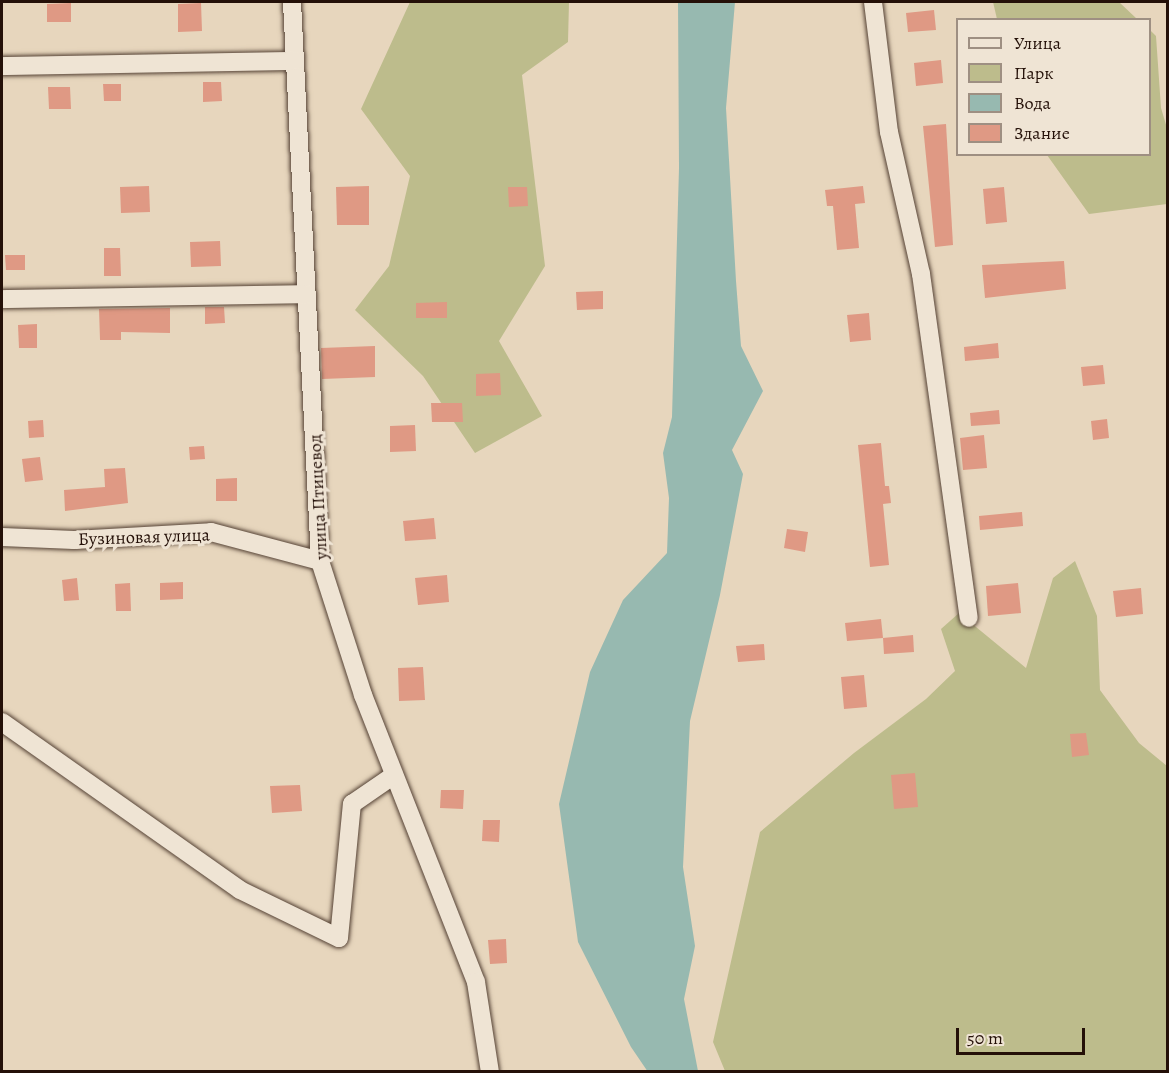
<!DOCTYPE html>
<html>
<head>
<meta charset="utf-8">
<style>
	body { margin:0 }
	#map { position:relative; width:1169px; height:1073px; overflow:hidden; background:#e7d6bd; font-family:Alegreya,serif }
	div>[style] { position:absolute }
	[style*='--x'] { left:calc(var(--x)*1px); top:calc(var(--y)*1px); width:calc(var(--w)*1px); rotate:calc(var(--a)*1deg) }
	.green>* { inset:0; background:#bdbc8c }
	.water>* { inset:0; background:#97b9b0 }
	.building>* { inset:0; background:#df9984 }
	.roads { filter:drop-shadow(0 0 2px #554235) drop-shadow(0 0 2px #554235) }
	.minor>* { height:18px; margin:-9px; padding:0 9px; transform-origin:9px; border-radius:9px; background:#efe4d4 }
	span { translate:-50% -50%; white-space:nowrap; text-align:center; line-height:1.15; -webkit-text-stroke:6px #efe4d4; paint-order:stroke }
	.street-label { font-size:18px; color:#241008 }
	.frame { position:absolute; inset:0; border:3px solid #241008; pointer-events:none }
	.legend { position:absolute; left:956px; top:18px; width:195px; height:138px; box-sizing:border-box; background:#efe4d4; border:2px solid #9e8f82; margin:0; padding:8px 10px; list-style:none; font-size:18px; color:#241008 }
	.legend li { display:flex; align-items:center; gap:12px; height:30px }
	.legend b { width:30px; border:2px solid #9e8f82 }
	.scale { position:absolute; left:956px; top:1028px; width:129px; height:27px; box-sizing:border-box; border:3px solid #241008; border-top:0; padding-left:8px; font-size:18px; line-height:21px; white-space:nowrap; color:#241008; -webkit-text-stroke:4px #efe4d4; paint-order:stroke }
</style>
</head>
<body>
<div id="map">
	<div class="green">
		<i style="clip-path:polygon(410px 2px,569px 2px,568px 42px,522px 75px,545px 266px,499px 341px,542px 416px,475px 453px,423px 376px,355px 310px,389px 266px,410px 176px,361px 109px)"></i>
		<i style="clip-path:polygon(993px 2px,1119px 2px,1137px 19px,997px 19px)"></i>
		<i style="clip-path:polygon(1150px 30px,1156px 36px,1161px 108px,1167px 128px,1167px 204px,1089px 214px,1047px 155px,1150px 154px)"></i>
		<i style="clip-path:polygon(1075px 561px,1097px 616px,1100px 690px,1139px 743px,1167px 766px,1167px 1071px,725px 1071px,713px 1042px,760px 832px,854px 753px,926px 699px,955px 671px,941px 629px,959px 613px,1026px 668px,1053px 578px)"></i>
	</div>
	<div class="water">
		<i style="clip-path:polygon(678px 2px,735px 2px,726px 108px,736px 281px,741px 346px,763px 391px,732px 450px,743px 474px,720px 595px,690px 721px,683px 867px,695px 946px,684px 999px,698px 1071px,648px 1072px,631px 1047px,578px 942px,559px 804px,590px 672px,623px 600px,667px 553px,669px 498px,663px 453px,672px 417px,679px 168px)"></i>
	</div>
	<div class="building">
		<i style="clip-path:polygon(71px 3px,71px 22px,47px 22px,47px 4px)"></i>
		<i style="clip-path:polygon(201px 3px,202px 31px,178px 32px,178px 4px)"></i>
		<i style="clip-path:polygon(934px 10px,936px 30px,908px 32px,906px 13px)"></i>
		<i style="clip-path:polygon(941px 60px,943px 83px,916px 86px,914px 63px)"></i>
		<i style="clip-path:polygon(203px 82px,221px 82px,222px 101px,203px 102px)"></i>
		<i style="clip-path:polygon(103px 84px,121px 84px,121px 101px,104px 101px)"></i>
		<i style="clip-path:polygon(48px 87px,70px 87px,71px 109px,49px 109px)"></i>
		<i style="clip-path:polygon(946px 124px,953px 245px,935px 247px,923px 126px)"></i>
		<i style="clip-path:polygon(149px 186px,150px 212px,121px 213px,120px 187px)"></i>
		<i style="clip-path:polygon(369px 186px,369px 225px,337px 225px,336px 187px)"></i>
		<i style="clip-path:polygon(863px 186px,865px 203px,855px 204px,859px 248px,837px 250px,833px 206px,827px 206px,825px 190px)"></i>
		<i style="clip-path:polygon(508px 187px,527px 187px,528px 206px,509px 207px)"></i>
		<i style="clip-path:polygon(1004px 187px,1007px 222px,986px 224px,983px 189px)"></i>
		<i style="clip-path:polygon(220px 241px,221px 266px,191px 267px,190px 242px)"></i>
		<i style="clip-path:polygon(104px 248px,120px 248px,121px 276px,104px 276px)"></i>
		<i style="clip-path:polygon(5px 255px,25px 255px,25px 270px,6px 270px)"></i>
		<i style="clip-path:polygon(1064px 261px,1066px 289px,985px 298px,982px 265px)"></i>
		<i style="clip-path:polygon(603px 291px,603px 309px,577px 310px,576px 292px)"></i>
		<i style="clip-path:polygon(447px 302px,447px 318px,416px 318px,416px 303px)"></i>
		<i style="clip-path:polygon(205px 307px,224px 307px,225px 323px,205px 324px)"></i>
		<i style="clip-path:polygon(170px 308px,170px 333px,121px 332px,121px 340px,100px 340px,99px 309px)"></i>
		<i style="clip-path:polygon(869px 313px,871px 340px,850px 342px,847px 315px)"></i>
		<i style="clip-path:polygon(37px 324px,37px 348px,19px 348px,18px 325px)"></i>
		<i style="clip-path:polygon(998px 343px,999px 358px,965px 361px,964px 347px)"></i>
		<i style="clip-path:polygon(375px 346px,375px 377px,322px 379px,321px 348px)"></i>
		<i style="clip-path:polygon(1103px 365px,1105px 384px,1083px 386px,1081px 367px)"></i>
		<i style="clip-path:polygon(500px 373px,501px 395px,476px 396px,476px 374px)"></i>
		<i style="clip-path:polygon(431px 403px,462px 403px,463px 422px,432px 422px)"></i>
		<i style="clip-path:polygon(999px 410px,1000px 424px,971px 426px,970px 413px)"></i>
		<i style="clip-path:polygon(1107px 419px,1109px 438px,1093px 440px,1091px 421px)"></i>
		<i style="clip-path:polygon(43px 420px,44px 437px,29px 438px,28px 421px)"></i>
		<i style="clip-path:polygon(415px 425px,416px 451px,390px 452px,390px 426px)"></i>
		<i style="clip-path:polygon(984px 435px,987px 468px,963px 470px,960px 438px)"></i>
		<i style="clip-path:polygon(881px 443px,885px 486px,889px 486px,891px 503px,883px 504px,889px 565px,870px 567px,858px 445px)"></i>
		<i style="clip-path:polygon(204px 446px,205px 459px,190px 460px,189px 447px)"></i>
		<i style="clip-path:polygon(40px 457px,43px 480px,25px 482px,22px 459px)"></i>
		<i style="clip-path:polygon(125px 468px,128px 503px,65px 511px,64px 490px,105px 487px,104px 469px)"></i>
		<i style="clip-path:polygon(237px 478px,237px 501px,216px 501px,216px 479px)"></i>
		<i style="clip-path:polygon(1022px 512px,1023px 526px,980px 530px,979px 516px)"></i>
		<i style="clip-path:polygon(434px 518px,436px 539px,405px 541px,403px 521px)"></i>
		<i style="clip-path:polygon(787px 529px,808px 532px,805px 552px,784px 548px)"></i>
		<i style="clip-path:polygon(447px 575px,449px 602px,418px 605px,415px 578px)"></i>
		<i style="clip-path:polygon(77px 578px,79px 600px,64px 601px,62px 580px)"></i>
		<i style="clip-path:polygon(183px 582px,183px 599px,160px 600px,160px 583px)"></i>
		<i style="clip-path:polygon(130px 583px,131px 611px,116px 611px,115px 584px)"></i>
		<i style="clip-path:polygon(1018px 583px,1021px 613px,988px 616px,986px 586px)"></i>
		<i style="clip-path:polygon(1141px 588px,1143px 614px,1116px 617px,1113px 591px)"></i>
		<i style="clip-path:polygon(881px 619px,883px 638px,847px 641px,845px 623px)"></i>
		<i style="clip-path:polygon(913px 635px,914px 652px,884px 654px,883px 638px)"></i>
		<i style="clip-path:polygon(764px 644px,765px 660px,738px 662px,736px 646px)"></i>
		<i style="clip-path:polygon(423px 667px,425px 700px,399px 701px,398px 668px)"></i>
		<i style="clip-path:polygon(864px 675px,867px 707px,844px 709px,841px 677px)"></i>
		<i style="clip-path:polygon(1086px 733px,1089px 755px,1072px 757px,1070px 734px)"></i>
		<i style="clip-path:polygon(915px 773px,918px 807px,894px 809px,891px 775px)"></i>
		<i style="clip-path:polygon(300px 785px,302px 811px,272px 813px,270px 786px)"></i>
		<i style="clip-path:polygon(441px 790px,464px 790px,463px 809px,440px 808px)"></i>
		<i style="clip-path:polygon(483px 820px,500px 820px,499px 842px,482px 841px)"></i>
		<i style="clip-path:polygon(506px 939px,507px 963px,490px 964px,488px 940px)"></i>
	</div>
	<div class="roads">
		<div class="minor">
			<i style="--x:292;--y:2;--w:560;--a:87.13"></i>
			<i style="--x:320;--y:561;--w:141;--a:72.2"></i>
			<i style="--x:363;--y:695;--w:308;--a:68.5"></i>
			<i style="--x:476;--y:982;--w:91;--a:81.2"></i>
			<i style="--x:873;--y:2;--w:131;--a:83"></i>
			<i style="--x:889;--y:132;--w:146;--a:77.3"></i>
			<i style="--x:921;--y:274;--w:347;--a:82.1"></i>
			<i style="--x:2;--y:66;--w:292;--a:-1"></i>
			<i style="--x:2;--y:299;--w:304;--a:-0.9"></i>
			<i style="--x:2;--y:537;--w:72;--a:2.4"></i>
			<i style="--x:74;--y:540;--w:137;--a:-3.3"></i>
			<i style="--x:211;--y:532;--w:113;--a:14.9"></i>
			<i style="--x:2;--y:722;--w:291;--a:35.2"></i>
			<i style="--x:240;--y:890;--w:110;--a:25.9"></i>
			<i style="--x:339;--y:938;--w:135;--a:-84.5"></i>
			<i style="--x:352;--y:804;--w:51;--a:-34.6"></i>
		</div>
	</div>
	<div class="street-label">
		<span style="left:318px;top:497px;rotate:-93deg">улица Птицевод</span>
		<span style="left:144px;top:537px;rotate:-2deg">Бузиновая улица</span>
	</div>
	<div class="frame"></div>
	<ul class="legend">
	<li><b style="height:8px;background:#efe4d4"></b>Улица</li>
	<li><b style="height:16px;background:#bdbc8c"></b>Парк</li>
	<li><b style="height:16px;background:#97b9b0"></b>Вода</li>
	<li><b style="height:16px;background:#df9984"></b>Здание</li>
	</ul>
	<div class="scale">50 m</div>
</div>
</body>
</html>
